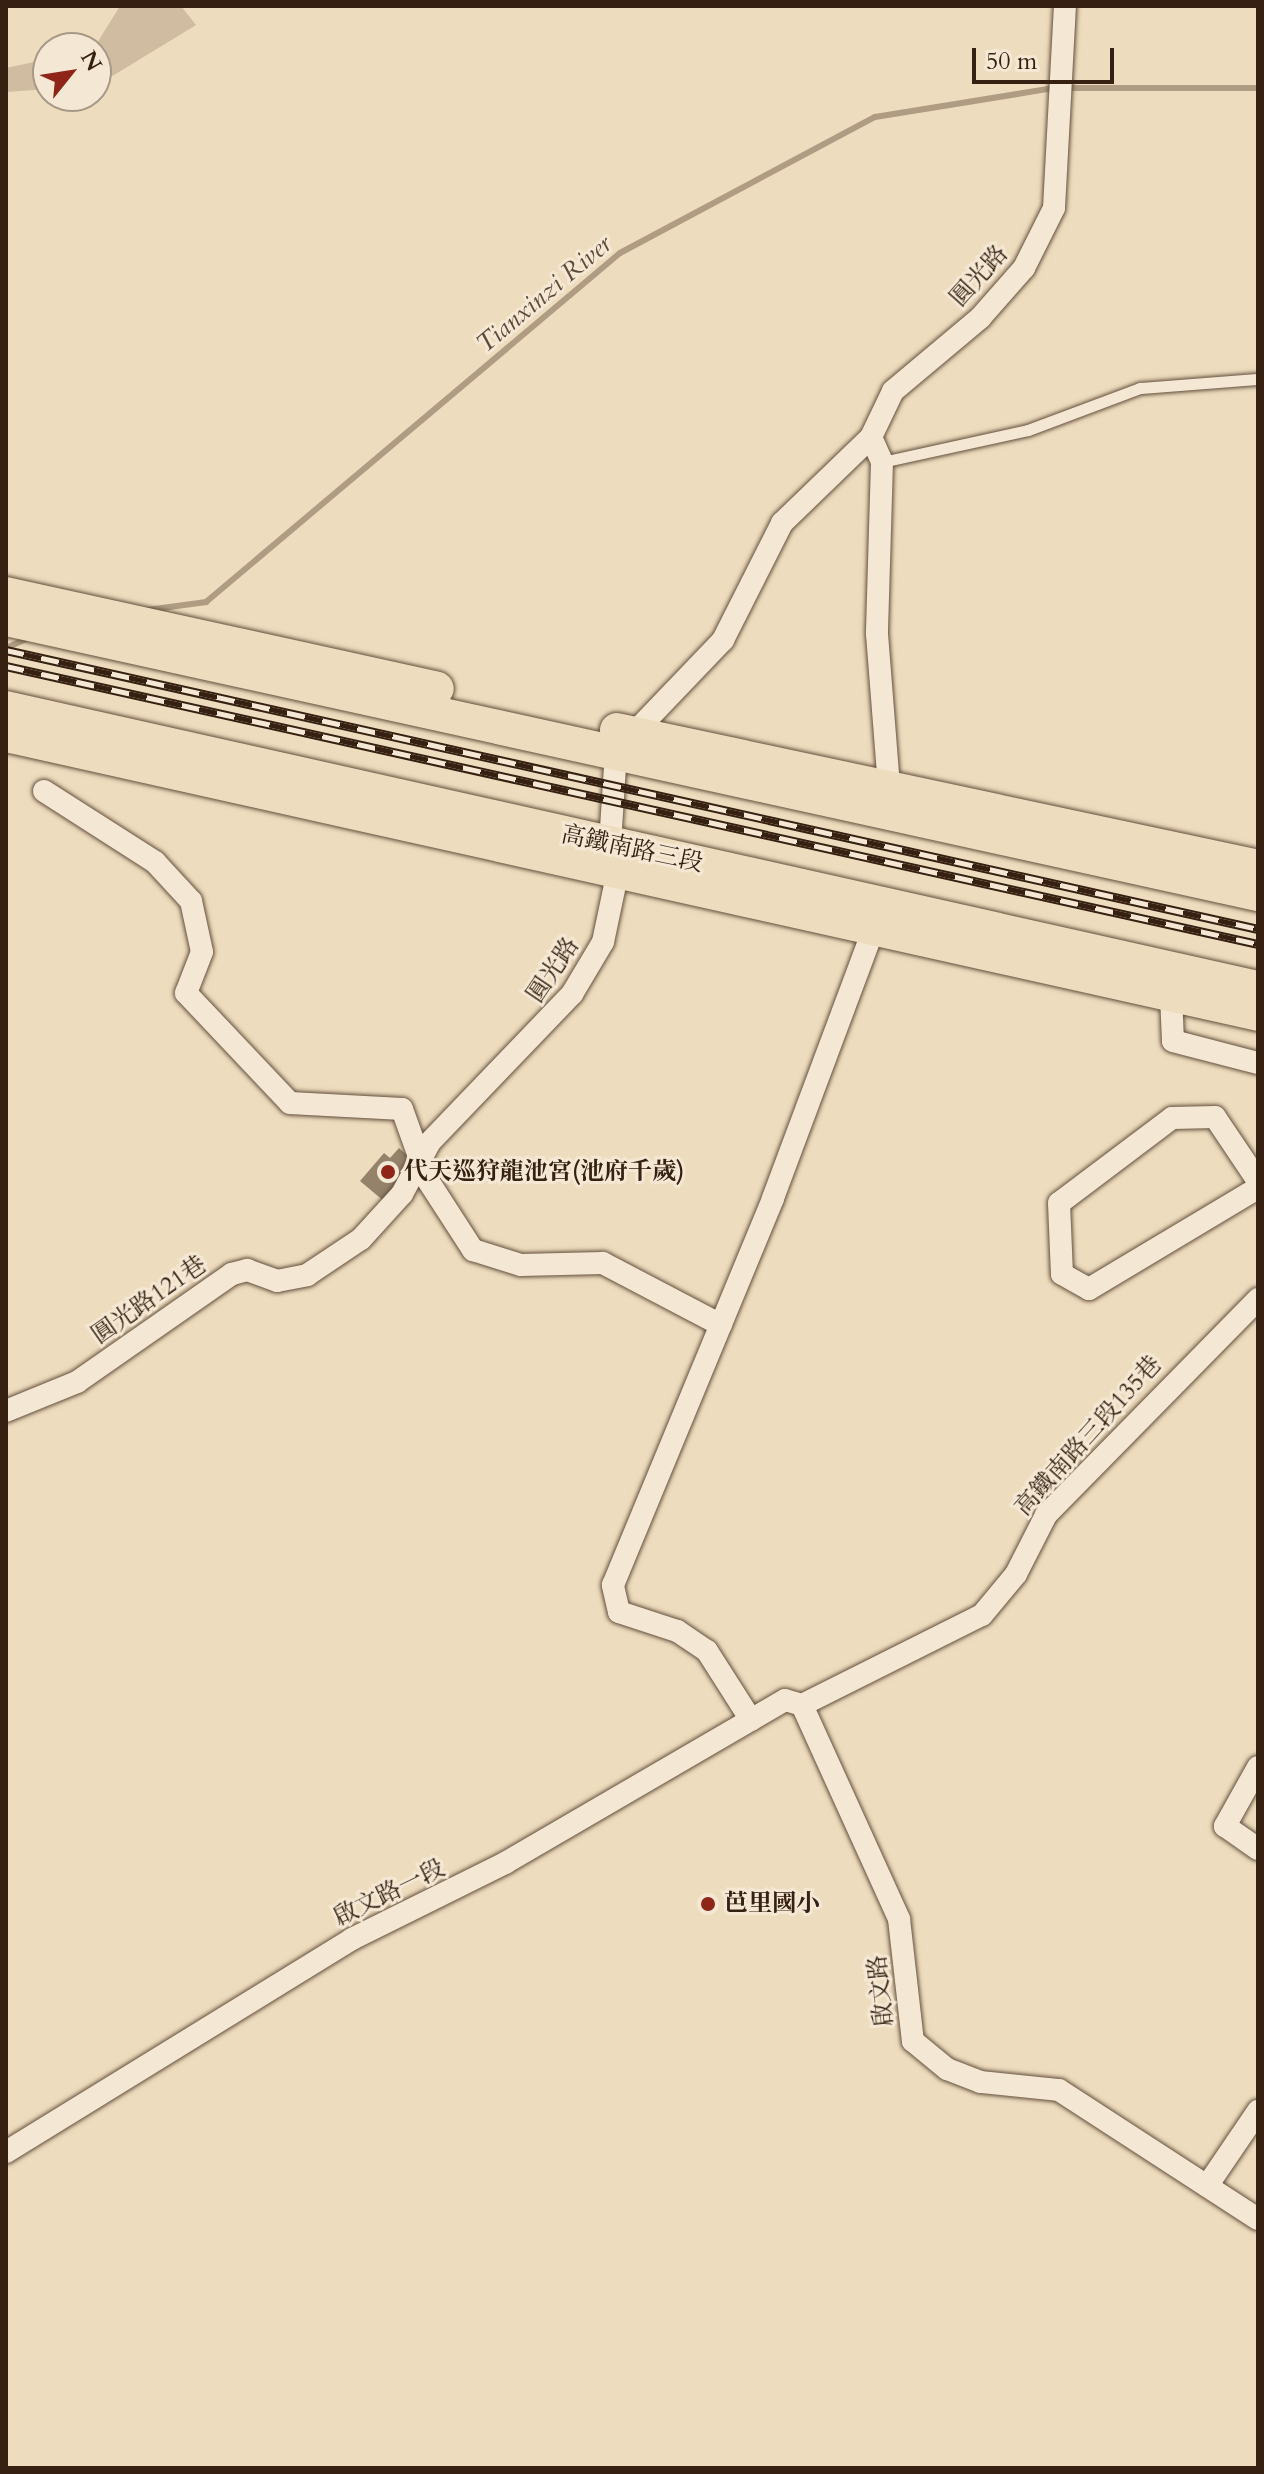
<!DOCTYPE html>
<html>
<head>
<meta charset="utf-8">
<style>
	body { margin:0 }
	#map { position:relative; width:1264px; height:2474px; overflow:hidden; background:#eedcbe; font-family:Cardo,"Noto Serif TC",serif }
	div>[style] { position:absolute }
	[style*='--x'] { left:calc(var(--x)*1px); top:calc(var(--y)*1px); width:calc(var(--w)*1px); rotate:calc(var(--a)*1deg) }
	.green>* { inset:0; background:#cfbca1 }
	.stream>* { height:6px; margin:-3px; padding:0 3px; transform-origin:3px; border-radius:3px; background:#af9c83 }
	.building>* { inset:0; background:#95826b }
	.roads { filter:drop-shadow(0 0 2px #634f3c) drop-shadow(0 0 2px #634f3c) }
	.lane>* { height:11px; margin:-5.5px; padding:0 5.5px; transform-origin:5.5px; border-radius:5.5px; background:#f4e8d5 }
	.street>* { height:22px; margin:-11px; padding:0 11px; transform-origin:11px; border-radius:11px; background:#f4e8d5 }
	.primary>* { height:34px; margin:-17px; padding:0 17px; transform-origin:17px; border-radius:17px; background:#eedcbe }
	.rail>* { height:9px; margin-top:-4.5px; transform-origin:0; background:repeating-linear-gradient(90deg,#f4e8d5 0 18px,#352011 0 36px); box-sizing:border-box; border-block:2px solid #352011 }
	.dots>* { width:22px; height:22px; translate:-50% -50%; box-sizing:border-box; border:4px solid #f4e8d5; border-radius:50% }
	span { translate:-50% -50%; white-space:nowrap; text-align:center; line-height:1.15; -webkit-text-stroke:6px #f4e8d5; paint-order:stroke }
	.street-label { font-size:24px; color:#352011 }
	.poi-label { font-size:24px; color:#352011; font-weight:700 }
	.left { translate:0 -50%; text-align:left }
	.water-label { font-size:26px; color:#604b39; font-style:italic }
	.frame { position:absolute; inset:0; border:8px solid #352011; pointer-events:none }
	.north { position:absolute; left:32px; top:32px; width:80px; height:80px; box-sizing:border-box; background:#f4e8d5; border:2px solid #a89887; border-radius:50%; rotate:60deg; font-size:22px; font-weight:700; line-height:32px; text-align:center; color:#352011 }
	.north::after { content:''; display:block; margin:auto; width:28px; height:36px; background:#8f2418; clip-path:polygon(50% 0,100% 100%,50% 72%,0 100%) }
	.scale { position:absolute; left:972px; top:48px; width:142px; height:36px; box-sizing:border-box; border:4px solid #352011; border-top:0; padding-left:10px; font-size:24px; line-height:28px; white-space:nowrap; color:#352011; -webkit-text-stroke:6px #f4e8d5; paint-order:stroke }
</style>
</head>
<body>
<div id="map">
	<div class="green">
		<i style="clip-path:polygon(120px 6px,181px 6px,196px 25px,96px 86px,94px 48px)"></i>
		<i style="clip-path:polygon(48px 59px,48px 89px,6px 92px,6px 68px)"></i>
	</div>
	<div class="stream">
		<i style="--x:1067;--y:88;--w:191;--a:0"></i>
		<i style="--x:147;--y:610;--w:60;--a:-7.7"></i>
		<i style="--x:206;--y:602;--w:541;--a:-40.13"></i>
		<i style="--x:620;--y:253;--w:289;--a:-28.1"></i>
		<i style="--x:875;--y:117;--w:182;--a:-9.2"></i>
		<i style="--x:6;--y:648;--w:24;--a:-24"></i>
	</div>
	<div class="building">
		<i style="clip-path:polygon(399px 1148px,417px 1164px,385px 1202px,360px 1181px,384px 1153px,390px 1158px)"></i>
	</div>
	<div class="roads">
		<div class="lane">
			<i style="--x:882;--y:462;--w:149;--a:-12.4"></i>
			<i style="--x:1028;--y:430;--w:120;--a:-20.6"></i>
			<i style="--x:1140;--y:388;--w:118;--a:-4.4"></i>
		</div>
		<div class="street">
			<i style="--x:871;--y:437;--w:27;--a:66"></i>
			<i style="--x:882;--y:462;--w:172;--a:91.7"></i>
			<i style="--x:877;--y:634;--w:154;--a:85.5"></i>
			<i style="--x:44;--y:791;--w:132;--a:32.6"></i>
			<i style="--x:155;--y:862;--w:53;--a:47.3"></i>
			<i style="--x:191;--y:901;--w:52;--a:77.8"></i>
			<i style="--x:202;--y:952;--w:44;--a:111.3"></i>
			<i style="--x:186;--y:993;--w:151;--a:46.6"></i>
			<i style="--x:290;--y:1103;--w:112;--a:3.1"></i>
			<i style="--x:402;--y:1109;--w:74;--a:70.3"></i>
			<i style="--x:427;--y:1179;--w:85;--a:57.1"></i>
			<i style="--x:473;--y:1250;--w:50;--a:17.4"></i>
			<i style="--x:521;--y:1265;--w:82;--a:-1.4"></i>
			<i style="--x:603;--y:1263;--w:133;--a:27.7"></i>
			<i style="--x:1171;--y:994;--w:47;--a:87.6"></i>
			<i style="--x:1173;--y:1041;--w:88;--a:14.5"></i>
			<i style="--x:1258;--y:1181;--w:77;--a:-123.9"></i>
			<i style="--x:1215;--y:1117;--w:43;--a:178.7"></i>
			<i style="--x:1172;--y:1118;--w:141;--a:143"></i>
			<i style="--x:1059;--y:1203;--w:71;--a:87.6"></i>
			<i style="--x:1062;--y:1274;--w:31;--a:29"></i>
			<i style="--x:1089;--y:1289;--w:197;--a:-30.9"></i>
			<i style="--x:6;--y:1411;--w:77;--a:-22.2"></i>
			<i style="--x:77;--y:1382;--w:189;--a:-34.9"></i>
			<i style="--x:232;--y:1274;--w:16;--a:-15"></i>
			<i style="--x:247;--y:1270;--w:32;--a:20"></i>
			<i style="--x:277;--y:1281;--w:31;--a:-11"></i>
			<i style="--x:307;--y:1275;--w:65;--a:-33.7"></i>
			<i style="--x:361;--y:1239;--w:61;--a:-47.7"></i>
			<i style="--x:402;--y:1194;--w:59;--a:-61.7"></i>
			<i style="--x:430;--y:1142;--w:205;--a:-46.2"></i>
			<i style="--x:572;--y:994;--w:61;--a:-59.2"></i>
			<i style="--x:603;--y:942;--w:73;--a:-78.1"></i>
			<i style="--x:618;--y:871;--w:28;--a:-107"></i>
			<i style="--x:610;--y:844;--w:92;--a:-86.3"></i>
			<i style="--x:616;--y:752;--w:155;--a:-46.3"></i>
			<i style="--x:723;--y:640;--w:131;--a:-63.2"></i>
			<i style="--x:782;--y:523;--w:124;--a:-44"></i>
			<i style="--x:871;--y:437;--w:51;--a:-64.4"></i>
			<i style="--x:893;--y:391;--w:114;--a:-40"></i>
			<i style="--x:980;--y:318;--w:67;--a:-48.7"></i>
			<i style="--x:1024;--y:268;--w:67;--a:-63.4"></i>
			<i style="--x:1054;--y:208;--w:202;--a:-86.9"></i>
			<i style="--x:802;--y:1705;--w:235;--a:65.6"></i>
			<i style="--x:899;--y:1919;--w:123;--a:83.5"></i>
			<i style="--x:913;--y:2041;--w:44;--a:39.5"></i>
			<i style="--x:947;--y:2069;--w:36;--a:21"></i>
			<i style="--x:981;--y:2082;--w:78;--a:5.9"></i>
			<i style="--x:1059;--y:2090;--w:237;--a:33"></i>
			<i style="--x:802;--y:1705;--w:201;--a:-26.6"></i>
			<i style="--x:982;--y:1615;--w:53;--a:-50.3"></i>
			<i style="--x:1016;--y:1574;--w:66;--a:-63"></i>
			<i style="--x:1046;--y:1515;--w:303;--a:-45.5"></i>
			<i style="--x:751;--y:1720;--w:82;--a:-122.5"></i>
			<i style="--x:707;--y:1651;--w:36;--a:-146"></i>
			<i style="--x:677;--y:1631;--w:61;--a:-161.9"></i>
			<i style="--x:619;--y:1612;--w:28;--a:-103"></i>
			<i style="--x:613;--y:1585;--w:419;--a:-67.5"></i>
			<i style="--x:773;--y:1198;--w:288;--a:-69.5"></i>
			<i style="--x:1258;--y:1767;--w:68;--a:119.2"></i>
			<i style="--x:1225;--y:1826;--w:40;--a:34.9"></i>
			<i style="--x:6;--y:2152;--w:406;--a:-31.6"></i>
			<i style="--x:352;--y:1939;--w:171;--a:-26.4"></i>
			<i style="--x:505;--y:1863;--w:324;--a:-30.2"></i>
			<i style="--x:785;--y:1700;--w:18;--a:16"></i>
			<i style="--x:1207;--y:2186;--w:91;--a:-55.8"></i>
		</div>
		<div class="primary">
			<i style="--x:6;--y:594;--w:441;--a:12.4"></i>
			<i style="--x:6;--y:619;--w:1282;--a:12.39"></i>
			<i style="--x:6;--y:708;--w:1283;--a:12.61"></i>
			<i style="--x:617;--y:730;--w:655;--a:12.06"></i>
			<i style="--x:6;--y:735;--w:1283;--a:12.56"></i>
		</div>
	</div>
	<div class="rail">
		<i style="--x:6;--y:650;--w:1283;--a:12.56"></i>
		<i style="--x:6;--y:666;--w:1282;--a:12.52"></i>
	</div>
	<div class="dots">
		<i style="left:388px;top:1172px;background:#8f2418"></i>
		<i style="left:708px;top:1904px;background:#8f2418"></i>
	</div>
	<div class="street-label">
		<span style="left:979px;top:276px;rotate:-48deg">圓光路</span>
		<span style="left:632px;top:849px;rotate:12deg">高鐵南路三段</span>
		<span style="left:553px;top:970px;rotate:-56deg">圓光路</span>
		<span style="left:149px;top:1300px;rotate:-35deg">圓光路121巷</span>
		<span style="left:1088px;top:1436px;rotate:-48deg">高鐵南路三段135巷</span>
		<span style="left:389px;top:1893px;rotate:-26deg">啟文路一段</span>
		<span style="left:881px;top:1991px;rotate:-96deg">啟文路</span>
	</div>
	<div class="poi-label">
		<span class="left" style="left:404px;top:1172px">代天巡狩龍池宮(池府千歲)</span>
		<span class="left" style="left:724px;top:1904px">芭里國小</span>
	</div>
	<div class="water-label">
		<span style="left:544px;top:294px;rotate:-40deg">Tianxinzi River</span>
	</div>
	<div class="frame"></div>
	<div class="north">N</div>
	<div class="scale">50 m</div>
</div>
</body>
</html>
